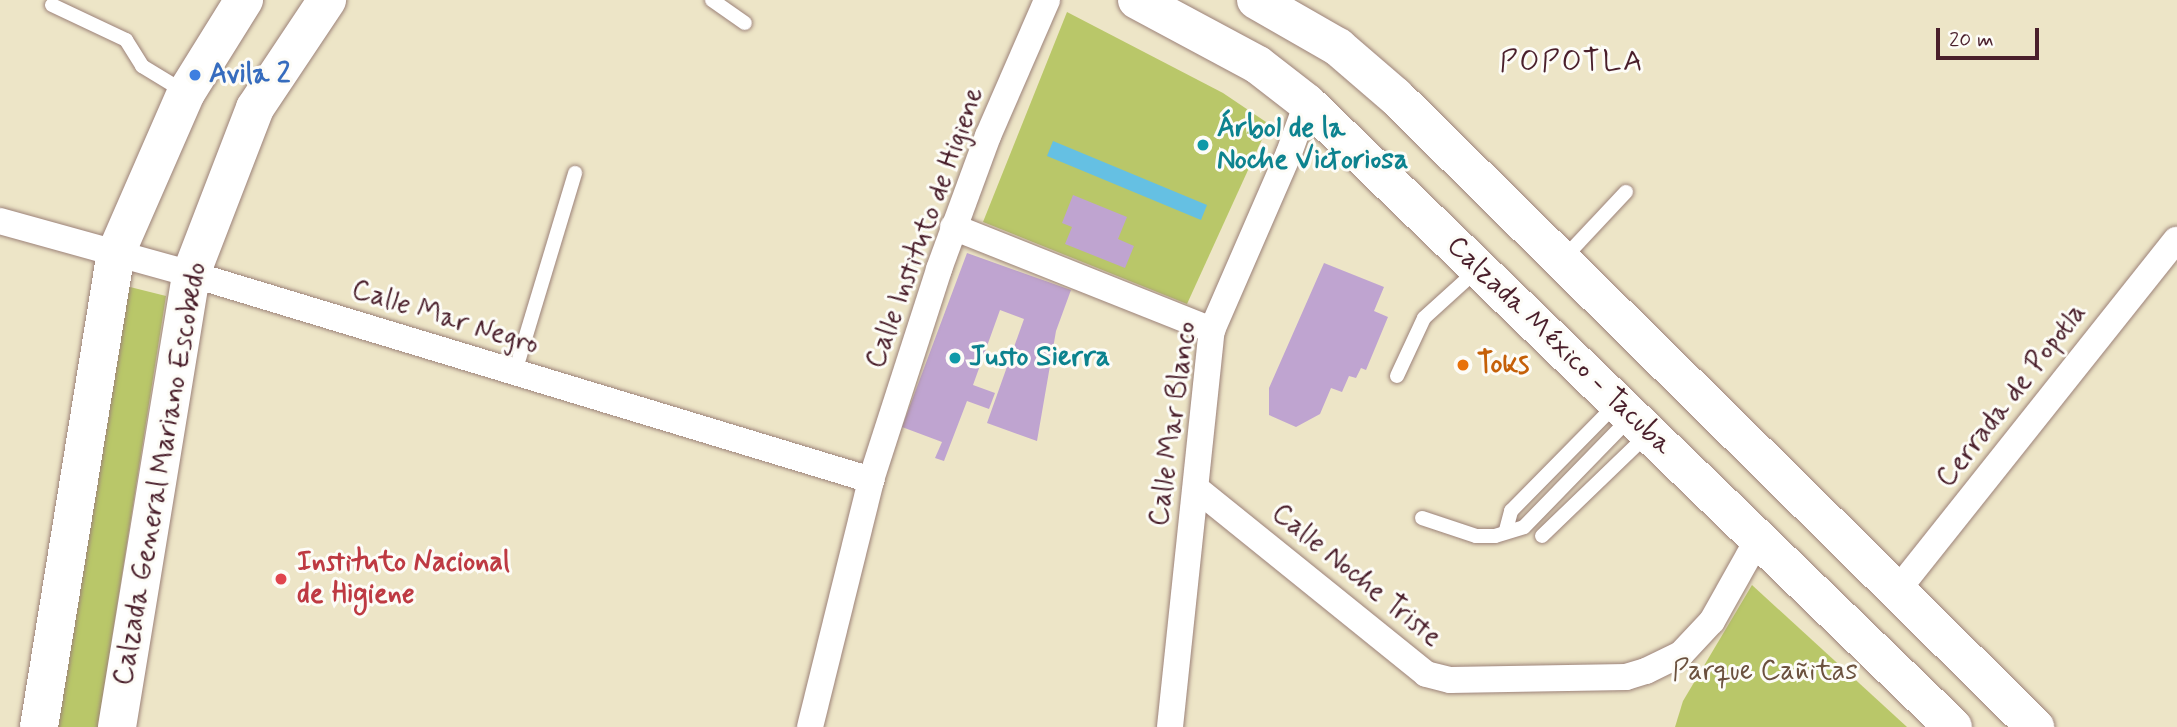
<!DOCTYPE html>
<html>
<head>
<meta charset="utf-8">
<style>
	body { margin:0 }
	#map { position:relative; width:2177px; height:727px; overflow:hidden; background:#ede5c7; font-family:Mynerve,sans-serif }
	div>[style] { position:absolute }
	[style*='--x'] { left:calc(var(--x)*1px); top:calc(var(--y)*1px); width:calc(var(--w)*1px); rotate:calc(var(--a)*1deg) }
	.green>* { inset:0; background:#b9c769 }
	.water>* { inset:0; background:#65c0e3 }
	.building>* { inset:0; background:#bfa4d0 }
	.roads { filter:drop-shadow(0 0 2px #9c8279) drop-shadow(0 0 2px #9c8279) }
	.service>* { height:14px; margin:-7px; padding:0 7px; transform-origin:7px; border-radius:7px; background:#fff }
	.minor>* { height:26px; margin:-13px; padding:0 13px; transform-origin:13px; border-radius:13px; background:#fff }
	.secondary>* { height:38px; margin:-19px; padding:0 19px; transform-origin:19px; border-radius:19px; background:#fff }
	.dots>* { width:19px; height:19px; translate:-50% -50%; box-sizing:border-box; border:4px solid #fdfcf7; border-radius:50% }
	span { translate:-50% -50%; white-space:nowrap; text-align:center; line-height:1.15; -webkit-text-stroke:6px #fdfcf7; paint-order:stroke }
	.shop-label { font-size:28px; color:#366cbe; font-weight:700 }
	.left { translate:0 -50%; text-align:left }
	.culture-label { font-size:28px; color:#0d838f; font-weight:700 }
	.street-label { font-size:28px; color:#4a1f2b }
	.food-label { font-size:28px; color:#c56008; font-weight:700 }
	.health-label { font-size:28px; color:#be3a42; font-weight:700 }
	.park-label { font-size:28px; color:#6b513e }
	.neighbourhood-label { font-size:30px; color:#4a1f2b; letter-spacing:2px }
	.scale { position:absolute; left:1936px; top:28px; width:103px; height:32px; box-sizing:border-box; border:4px solid #4a1f2b; border-top:0; padding-left:9px; font-size:21px; line-height:24px; white-space:nowrap; color:#4a1f2b; -webkit-text-stroke:5px #fdfcf7; paint-order:stroke }
</style>
</head>
<body>
<div id="map">
	<div class="green">
		<i style="clip-path:polygon(1067px 12px,1223px 93px,1269px 124px,1187px 304px,983px 222px)"></i>
		<i style="clip-path:polygon(122px 285px,166px 296px,98px 727px,50px 727px)"></i>
		<i style="clip-path:polygon(1752px 585px,1907px 727px,1675px 727px,1683px 701px)"></i>
	</div>
	<div class="water">
		<i style="clip-path:polygon(1053px 141px,1207px 205px,1201px 220px,1047px 156px)"></i>
	</div>
	<div class="building">
		<i style="clip-path:polygon(1073px 195px,1127px 217px,1118px 239px,1134px 246px,1125px 268px,1065px 244px,1072px 227px,1062px 223px)"></i>
		<i style="clip-path:polygon(967px 253px,1071px 290px,1056px 331px,1037px 441px,987px 423px,1024px 319px,1000px 310px,973px 385px,995px 393px,989px 409px,967px 401px,944px 461px,935px 458px,942px 442px,902px 427px)"></i>
		<i style="clip-path:polygon(1324px 263px,1384px 287px,1374px 311px,1388px 317px,1366px 370px,1361px 368px,1356px 378px,1349px 376px,1342px 392px,1331px 388px,1320px 414px,1296px 427px,1269px 415px,1269px 388px)"></i>
	</div>
	<div class="roads">
		<div class="service">
			<i style="--x:712;--y:0;--w:40;--a:34.9"></i>
			<i style="--x:52;--y:5;--w:82;--a:25.3"></i>
			<i style="--x:126;--y:40;--w:31;--a:58"></i>
			<i style="--x:142;--y:66;--w:50;--a:31.2"></i>
			<i style="--x:1563;--y:259;--w:92;--a:-46.8"></i>
			<i style="--x:515;--y:372;--w:208;--a:-73.2"></i>
			<i style="--x:1397;--y:376;--w:64;--a:-65"></i>
			<i style="--x:1424;--y:318;--w:72;--a:-42.2"></i>
			<i style="--x:1422;--y:518;--w:57;--a:18.4"></i>
			<i style="--x:1476;--y:536;--w:19;--a:0"></i>
			<i style="--x:1495;--y:536;--w:30;--a:-17"></i>
			<i style="--x:1524;--y:527;--w:151;--a:-45.8"></i>
			<i style="--x:1506;--y:530;--w:20;--a:-75"></i>
			<i style="--x:1511;--y:511;--w:151;--a:-45.5"></i>
			<i style="--x:1542;--y:536;--w:147;--a:-43.9"></i>
		</div>
		<div class="minor">
			<i style="--x:0;--y:221;--w:198;--a:15.5"></i>
			<i style="--x:191;--y:274;--w:711;--a:16.85"></i>
			<i style="--x:953;--y:227;--w:279;--a:21.7"></i>
			<i style="--x:1197;--y:489;--w:294;--a:38.9"></i>
			<i style="--x:1426;--y:674;--w:25;--a:14"></i>
			<i style="--x:1450;--y:680;--w:176;--a:-1"></i>
			<i style="--x:1626;--y:677;--w:21;--a:-17"></i>
			<i style="--x:1646;--y:671;--w:39;--a:-26"></i>
			<i style="--x:1681;--y:654;--w:45;--a:-46.8"></i>
			<i style="--x:1712;--y:621;--w:94;--a:-60.7"></i>
			<i style="--x:1896;--y:592;--w:450;--a:-51.5"></i>
			<i style="--x:810;--y:727;--w:254;--a:-76.1"></i>
			<i style="--x:871;--y:480;--w:222;--a:-72.1"></i>
			<i style="--x:939;--y:269;--w:142;--a:-69.8"></i>
			<i style="--x:988;--y:136;--w:148;--a:-66.5"></i>
			<i style="--x:1170;--y:727;--w:399;--a:-84"></i>
			<i style="--x:1212;--y:330;--w:193;--a:-66.5"></i>
			<i style="--x:1289;--y:153;--w:53;--a:-70.2"></i>
		</div>
		<div class="secondary">
			<i style="--x:1137;--y:0;--w:137;--a:28.2"></i>
			<i style="--x:1258;--y:65;--w:62;--a:37.8"></i>
			<i style="--x:1307;--y:103;--w:898;--a:44.01"></i>
			<i style="--x:1256;--y:0;--w:95;--a:29.8"></i>
			<i style="--x:1338;--y:47;--w:75;--a:40.7"></i>
			<i style="--x:1395;--y:96;--w:899;--a:44.59"></i>
			<i style="--x:39;--y:727;--w:480;--a:-80.8"></i>
			<i style="--x:116;--y:253;--w:175;--a:-66.4"></i>
			<i style="--x:186;--y:93;--w:110;--a:-58.1"></i>
			<i style="--x:117;--y:727;--w:459;--a:-80.7"></i>
			<i style="--x:191;--y:274;--w:178;--a:-68.9"></i>
			<i style="--x:255;--y:108;--w:130;--a:-56.3"></i>
		</div>
	</div>
	<div class="dots">
		<i style="left:195px;top:75px;background:#3f7fe0"></i>
		<i style="left:1203px;top:145px;background:#0f9aa8"></i>
		<i style="left:955px;top:358px;background:#0f9aa8"></i>
		<i style="left:1463px;top:365px;background:#e8710a"></i>
		<i style="left:281px;top:579px;background:#e0444e"></i>
	</div>
	<div class="shop-label">
		<span class="left" style="left:209px;top:75px">Avila 2</span>
	</div>
	<div class="culture-label">
		<span class="left" style="left:1217px;top:145px">Árbol de la<br>Noche Victoriosa</span>
		<span class="left" style="left:969px;top:358px">Justo Sierra</span>
	</div>
	<div class="street-label">
		<span style="left:926px;top:228px;rotate:-70deg">Calle Instituto de Higiene</span>
		<span style="left:445px;top:318px;rotate:17deg">Calle Mar Negro</span>
		<span style="left:1559px;top:346px;rotate:44deg">Calzada México - Tacuba</span>
		<span style="left:2012px;top:396px;rotate:-52deg">Cerrada de Popotla</span>
		<span style="left:1174px;top:424px;rotate:-82deg">Calle Mar Blanco</span>
		<span style="left:161px;top:474px;rotate:-80deg">Calzada General Mariano Escobedo</span>
		<span style="left:1356px;top:576px;rotate:39deg">Calle Noche Triste</span>
	</div>
	<div class="food-label">
		<span class="left" style="left:1477px;top:365px">Toks</span>
	</div>
	<div class="health-label">
		<span class="left" style="left:297px;top:579px">Instituto Nacional<br>de Higiene</span>
	</div>
	<div class="park-label">
		<span style="left:1765px;top:672px">Parque Cañitas</span>
	</div>
	<div class="neighbourhood-label">
		<span style="left:1572px;top:62px">POPOTLA</span>
	</div>
	<div class="scale">20 m</div>
</div>
</body>
</html>
